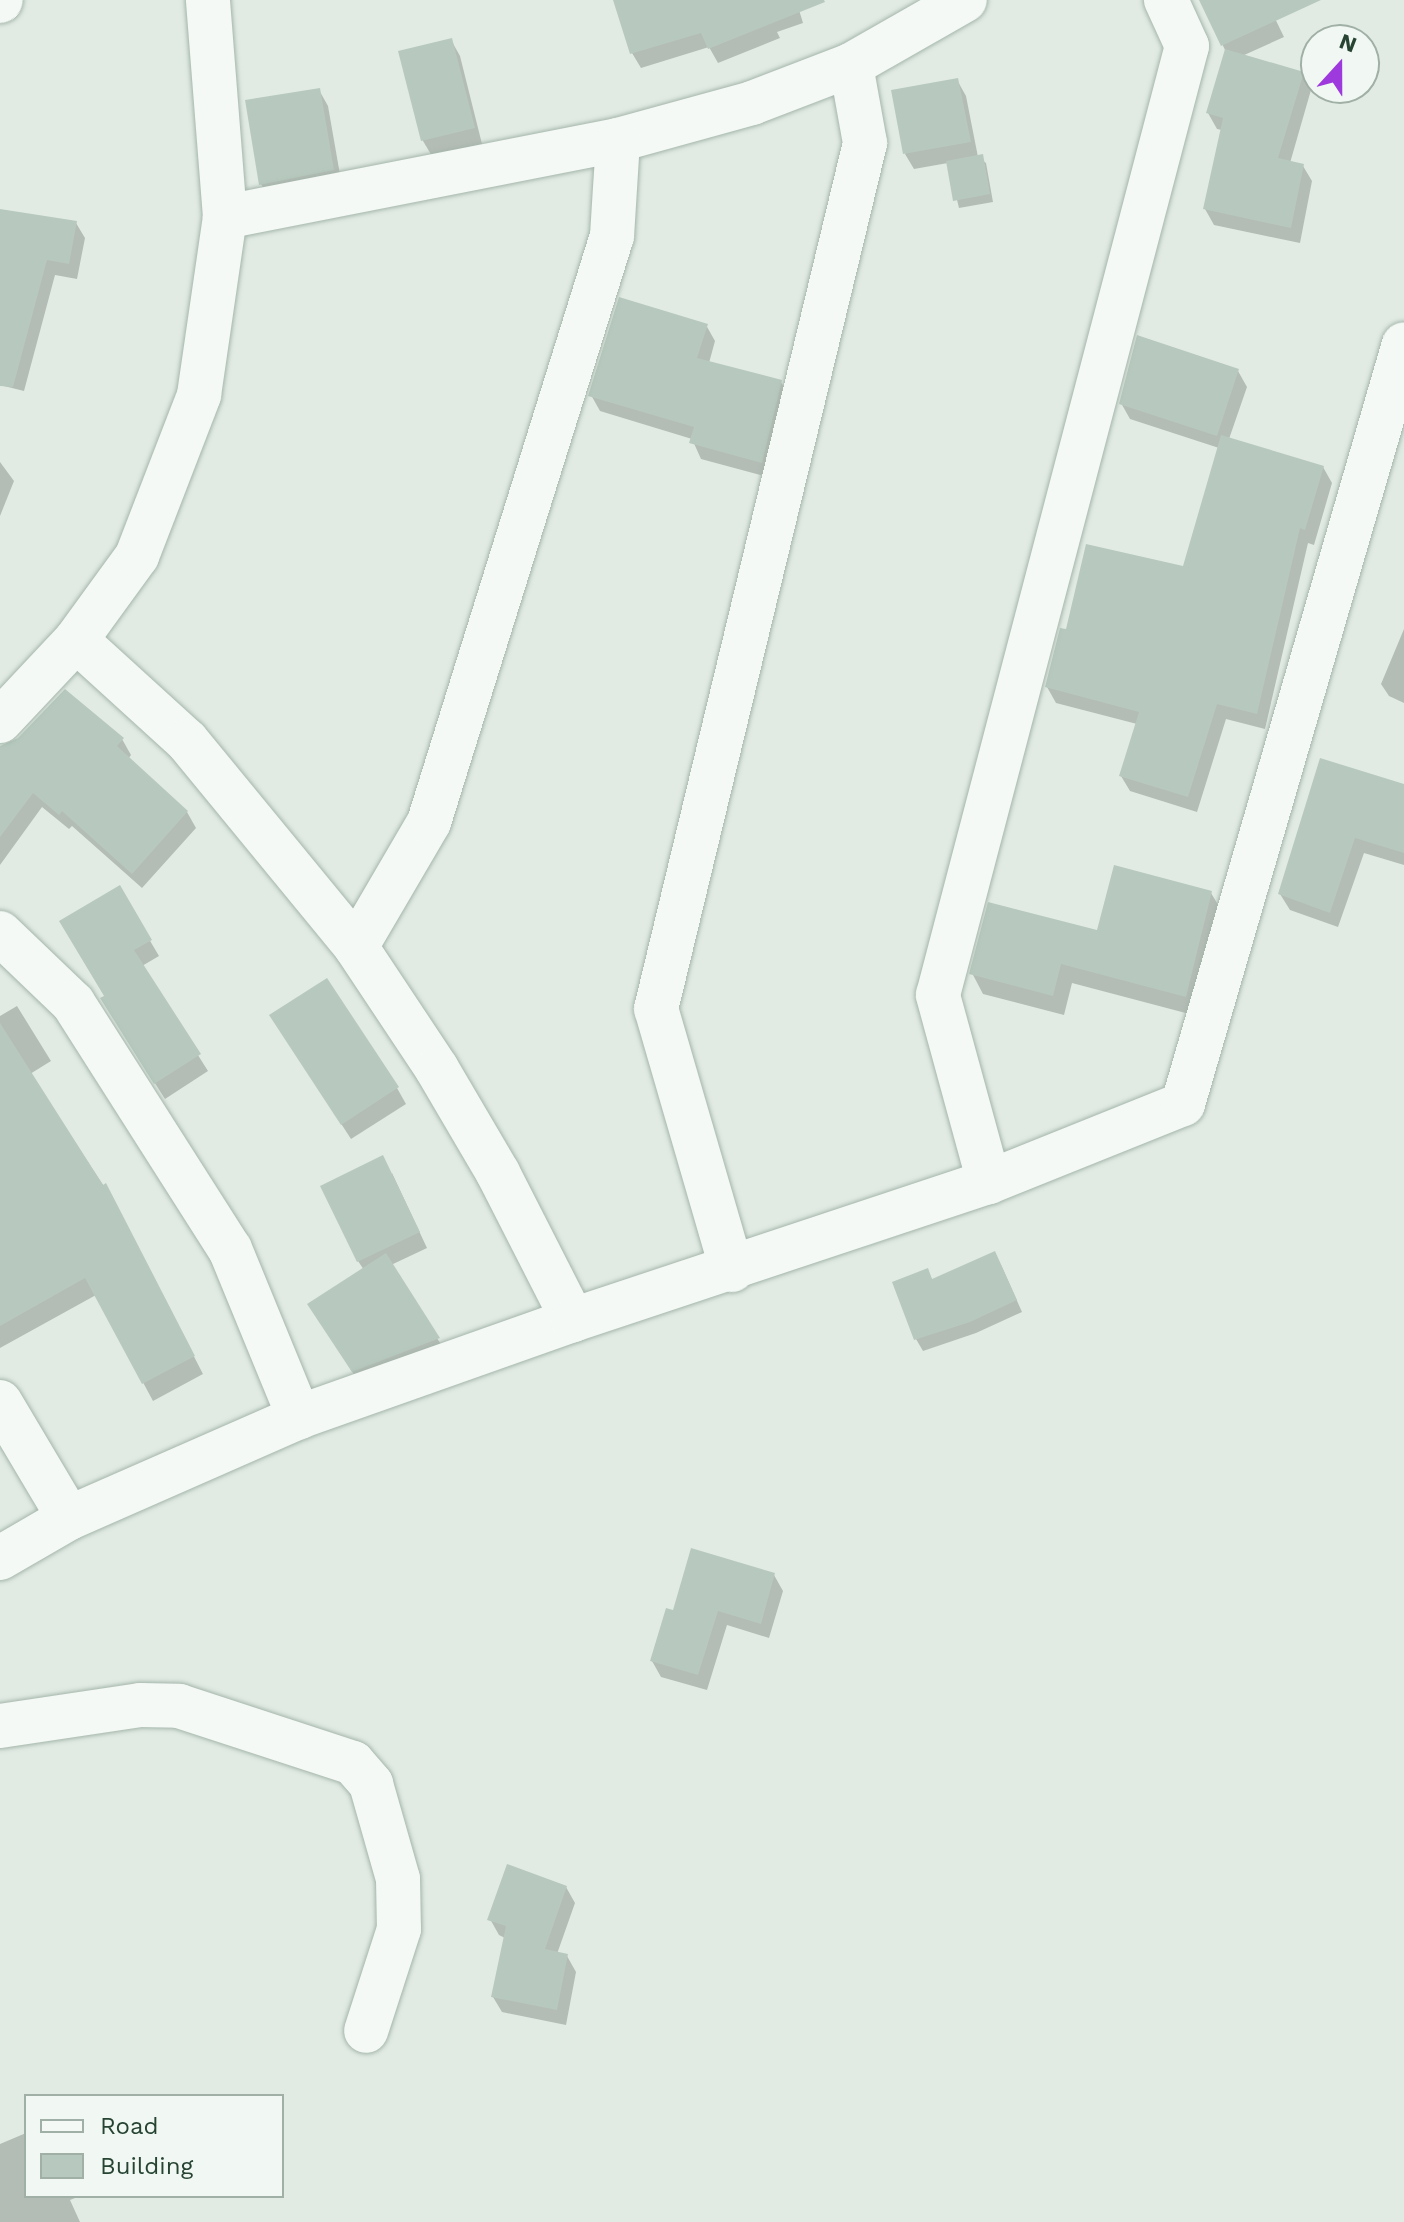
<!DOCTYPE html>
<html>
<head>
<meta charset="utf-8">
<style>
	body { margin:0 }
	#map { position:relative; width:1404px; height:2222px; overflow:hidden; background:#e1ebe4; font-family:"Work Sans",sans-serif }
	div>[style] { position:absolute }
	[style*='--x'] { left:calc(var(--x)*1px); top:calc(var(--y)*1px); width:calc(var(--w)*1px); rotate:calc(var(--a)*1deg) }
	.shadow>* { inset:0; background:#0003 }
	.building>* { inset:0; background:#b7c9be }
	.roads { filter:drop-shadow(0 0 2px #a5b6ab) drop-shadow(0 0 2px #a5b6ab) }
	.minor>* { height:44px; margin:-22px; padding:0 22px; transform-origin:22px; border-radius:22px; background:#f4f9f6 }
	span { translate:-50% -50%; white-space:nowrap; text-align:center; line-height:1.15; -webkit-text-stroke:6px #f1f8f3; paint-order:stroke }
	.legend { position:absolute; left:24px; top:2094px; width:260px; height:104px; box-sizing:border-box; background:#f1f8f3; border:2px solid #a0b0a6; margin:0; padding:10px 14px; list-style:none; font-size:24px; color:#274433 }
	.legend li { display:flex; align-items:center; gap:16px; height:40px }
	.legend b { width:40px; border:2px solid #a0b0a6 }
	.north { position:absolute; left:1300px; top:24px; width:80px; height:80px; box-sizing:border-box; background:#f1f8f3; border:2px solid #a0b0a6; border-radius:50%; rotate:21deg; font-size:22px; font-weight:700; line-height:32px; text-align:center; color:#274433 }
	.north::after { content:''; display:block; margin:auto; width:28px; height:36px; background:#9e39dd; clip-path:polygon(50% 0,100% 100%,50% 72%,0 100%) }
</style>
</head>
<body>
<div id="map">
	<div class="shadow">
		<i style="clip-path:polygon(615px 0,796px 0,803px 23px,777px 32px,780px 38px,718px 63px,709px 47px,641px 68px,632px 53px)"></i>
		<i style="clip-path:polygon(1201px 0,1266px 0,1284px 37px,1242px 56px,1302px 74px,1311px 90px,1290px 163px,1303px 166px,1312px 181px,1300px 243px,1214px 225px,1205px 209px,1222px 130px,1217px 129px,1208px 113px,1226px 52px)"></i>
		<i style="clip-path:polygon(451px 40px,460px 56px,482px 144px,432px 156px,423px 141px,401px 52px)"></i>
		<i style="clip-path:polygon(957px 80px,966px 96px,978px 157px,986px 163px,993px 202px,959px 208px,948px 163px,914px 169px,905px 154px)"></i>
		<i style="clip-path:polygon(319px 90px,328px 106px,342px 186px,270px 200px,261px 184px)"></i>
		<i style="clip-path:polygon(0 212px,76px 223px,85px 238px,77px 279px,55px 275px,24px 391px,0 385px)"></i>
		<i style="clip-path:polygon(706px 325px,715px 341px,709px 363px,781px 382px,790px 398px,771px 478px,701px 459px,692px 439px,600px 411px,591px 395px)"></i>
		<i style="clip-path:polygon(1238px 371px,1247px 387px,1229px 439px,1323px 467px,1332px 483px,1314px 545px,1308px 543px,1265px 729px,1226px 719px,1197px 812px,1130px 791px,1121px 776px,1137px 724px,1056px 703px,1047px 687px,1067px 631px,1184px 569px,1219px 448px,1130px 419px,1121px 403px)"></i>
		<i style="clip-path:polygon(0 462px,14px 481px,0 516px)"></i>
		<i style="clip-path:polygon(1404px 629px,1404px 703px,1389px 696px,1381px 684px)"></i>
		<i style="clip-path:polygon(122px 739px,131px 755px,128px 759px,187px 812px,196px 828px,142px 888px,72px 826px,69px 829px,42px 807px,0 865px,0 749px)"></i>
		<i style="clip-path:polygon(1404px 786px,1404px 865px,1364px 853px,1338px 927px,1290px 910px,1280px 894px)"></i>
		<i style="clip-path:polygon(119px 888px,159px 956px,142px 966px,208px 1071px,165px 1099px,111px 1014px,106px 996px)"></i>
		<i style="clip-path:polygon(1211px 893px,1223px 913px,1197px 1016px,1072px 983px,1064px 1015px,983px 994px,972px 973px)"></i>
		<i style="clip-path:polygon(17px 1006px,51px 1061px,30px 1074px,115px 1203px,203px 1374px,153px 1401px,96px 1295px,0 1348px,0 1016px)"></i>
		<i style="clip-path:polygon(281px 1031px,397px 1088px,406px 1104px,351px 1139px)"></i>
		<i style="clip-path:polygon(392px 1173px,427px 1248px,391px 1265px,447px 1354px,362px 1387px,319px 1320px,364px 1270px,358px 1261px)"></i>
		<i style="clip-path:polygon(1001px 1265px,1022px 1312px,976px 1333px,923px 1351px,916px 1339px,927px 1270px,933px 1281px)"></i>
		<i style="clip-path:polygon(774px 1575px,783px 1591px,769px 1638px,727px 1625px,707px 1690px,661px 1677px,652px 1661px,675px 1613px)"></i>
		<i style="clip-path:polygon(566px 1887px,575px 1903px,557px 1954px,567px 1956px,576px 1972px,566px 2025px,502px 2012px,493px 1997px,505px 1938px,499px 1935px,490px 1919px)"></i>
		<i style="clip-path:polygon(26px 2133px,26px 2196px,80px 2196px,70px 2200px,80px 2222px,0 2222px,0 2144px)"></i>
	</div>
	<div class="building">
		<i style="clip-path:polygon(613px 0,824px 0,825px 2px,708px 49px,701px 33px,630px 54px)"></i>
		<i style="clip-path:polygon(1199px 0,1321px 0,1221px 46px)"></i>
		<i style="clip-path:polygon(452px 38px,475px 128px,421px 141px,398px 51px)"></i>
		<i style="clip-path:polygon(1225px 49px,1304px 72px,1278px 158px,1304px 164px,1291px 228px,1203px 209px,1223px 118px,1206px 113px)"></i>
		<i style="clip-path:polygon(958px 78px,971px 142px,903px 154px,891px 90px)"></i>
		<i style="clip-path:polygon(320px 88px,334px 170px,259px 185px,245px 100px)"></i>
		<i style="clip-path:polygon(983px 154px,990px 194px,953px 201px,946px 161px)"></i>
		<i style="clip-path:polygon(0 209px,77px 221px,69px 264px,47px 260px,13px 387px,0 386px)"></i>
		<i style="clip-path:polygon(619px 297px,708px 324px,697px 358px,782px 380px,762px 463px,689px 443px,694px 427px,588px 396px)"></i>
		<i style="clip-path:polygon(1137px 335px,1239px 369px,1217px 436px,1119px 404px)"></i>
		<i style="clip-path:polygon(1221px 435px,1324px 466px,1305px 530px,1300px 528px,1257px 714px,1217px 704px,1188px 797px,1119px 776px,1139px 712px,1045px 687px,1060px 628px,1066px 629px,1086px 544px,1183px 566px)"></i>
		<i style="clip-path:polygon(65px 689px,124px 738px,117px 746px,188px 811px,132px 874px,62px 811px,59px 815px,33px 793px,0 837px,0 746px,18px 738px)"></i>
		<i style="clip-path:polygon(1320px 758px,1404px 784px,1404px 853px,1355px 838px,1330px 913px,1278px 894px)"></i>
		<i style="clip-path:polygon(1114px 865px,1212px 891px,1186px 997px,1061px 964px,1053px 996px,969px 974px,988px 902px,1097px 930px)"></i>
		<i style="clip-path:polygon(120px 885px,152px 940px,134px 950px,201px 1054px,154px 1084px,100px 998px,104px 996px,59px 921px)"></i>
		<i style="clip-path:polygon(327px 978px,399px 1087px,341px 1125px,269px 1015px)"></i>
		<i style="clip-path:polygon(0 1023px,103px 1185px,106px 1183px,195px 1356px,142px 1384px,85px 1278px,0 1326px)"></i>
		<i style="clip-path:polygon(383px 1155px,420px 1232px,357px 1262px,320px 1186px)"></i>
		<i style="clip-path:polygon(995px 1251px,1017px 1300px,970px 1322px,914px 1340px,892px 1282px,928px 1268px,932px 1279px)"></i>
		<i style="clip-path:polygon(386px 1253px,440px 1338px,352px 1372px,307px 1304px)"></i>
		<i style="clip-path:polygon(691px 1548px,775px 1573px,761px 1624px,718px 1611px,698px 1675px,650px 1661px,666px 1608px,673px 1610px)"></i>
		<i style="clip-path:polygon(507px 1864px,567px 1886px,545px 1949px,568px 1954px,557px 2010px,491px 1997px,506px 1926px,487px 1920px)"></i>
	</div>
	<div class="roads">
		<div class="minor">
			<i style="--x:0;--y:1;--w:1;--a:-45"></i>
			<i style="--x:225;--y:217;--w:400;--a:-11.1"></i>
			<i style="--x:618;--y:140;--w:139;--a:-15.4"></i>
			<i style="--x:752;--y:103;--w:106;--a:-21"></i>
			<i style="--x:851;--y:65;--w:131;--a:-29.7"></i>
			<i style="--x:76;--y:640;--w:150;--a:42.3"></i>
			<i style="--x:187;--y:741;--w:266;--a:50.6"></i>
			<i style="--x:356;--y:947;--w:146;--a:56.4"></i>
			<i style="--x:437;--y:1069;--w:121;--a:59.6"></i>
			<i style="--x:498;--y:1173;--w:165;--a:63"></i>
			<i style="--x:0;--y:721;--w:111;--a:-46.8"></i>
			<i style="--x:76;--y:640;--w:104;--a:-54"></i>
			<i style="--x:137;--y:556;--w:173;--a:-68.9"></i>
			<i style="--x:199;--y:395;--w:180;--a:-81.7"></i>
			<i style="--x:225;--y:217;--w:218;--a:-94.5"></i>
			<i style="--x:0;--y:933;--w:101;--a:43.8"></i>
			<i style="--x:73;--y:1003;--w:292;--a:57.5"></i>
			<i style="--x:230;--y:1249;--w:182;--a:67.7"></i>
			<i style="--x:356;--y:947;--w:145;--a:-59.7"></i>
			<i style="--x:429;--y:822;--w:614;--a:-72.66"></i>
			<i style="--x:612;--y:236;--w:96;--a:-86.4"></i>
			<i style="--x:989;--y:1182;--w:194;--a:-105.3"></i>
			<i style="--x:938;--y:995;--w:981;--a:-75.3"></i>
			<i style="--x:1187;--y:46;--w:51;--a:-114.5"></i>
			<i style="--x:732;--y:1270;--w:272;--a:-106.2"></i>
			<i style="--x:656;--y:1009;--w:891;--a:-76.43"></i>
			<i style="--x:865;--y:143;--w:79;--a:-100.2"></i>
			<i style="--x:0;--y:1402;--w:135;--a:59.3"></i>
			<i style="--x:0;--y:1558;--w:80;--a:-30.1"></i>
			<i style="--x:69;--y:1518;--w:251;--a:-23.7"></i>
			<i style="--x:299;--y:1417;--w:291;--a:-19.5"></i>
			<i style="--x:573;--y:1320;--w:438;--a:-18.4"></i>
			<i style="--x:989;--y:1182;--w:209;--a:-21.9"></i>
			<i style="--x:1183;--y:1104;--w:791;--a:-73.79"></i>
			<i style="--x:0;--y:1726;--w:142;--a:-8.5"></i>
			<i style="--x:140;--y:1705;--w:39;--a:1"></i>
			<i style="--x:179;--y:1706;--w:183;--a:18.1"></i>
			<i style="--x:353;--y:1763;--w:28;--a:49"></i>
			<i style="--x:371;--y:1784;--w:99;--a:74.1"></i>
			<i style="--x:398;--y:1879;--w:50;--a:88.9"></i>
			<i style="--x:399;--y:1929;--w:107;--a:107.9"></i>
		</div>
	</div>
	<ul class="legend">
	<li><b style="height:10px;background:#f4f9f6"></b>Road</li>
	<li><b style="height:22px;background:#b7c9be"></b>Building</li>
	</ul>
	<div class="north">N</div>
</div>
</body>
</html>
